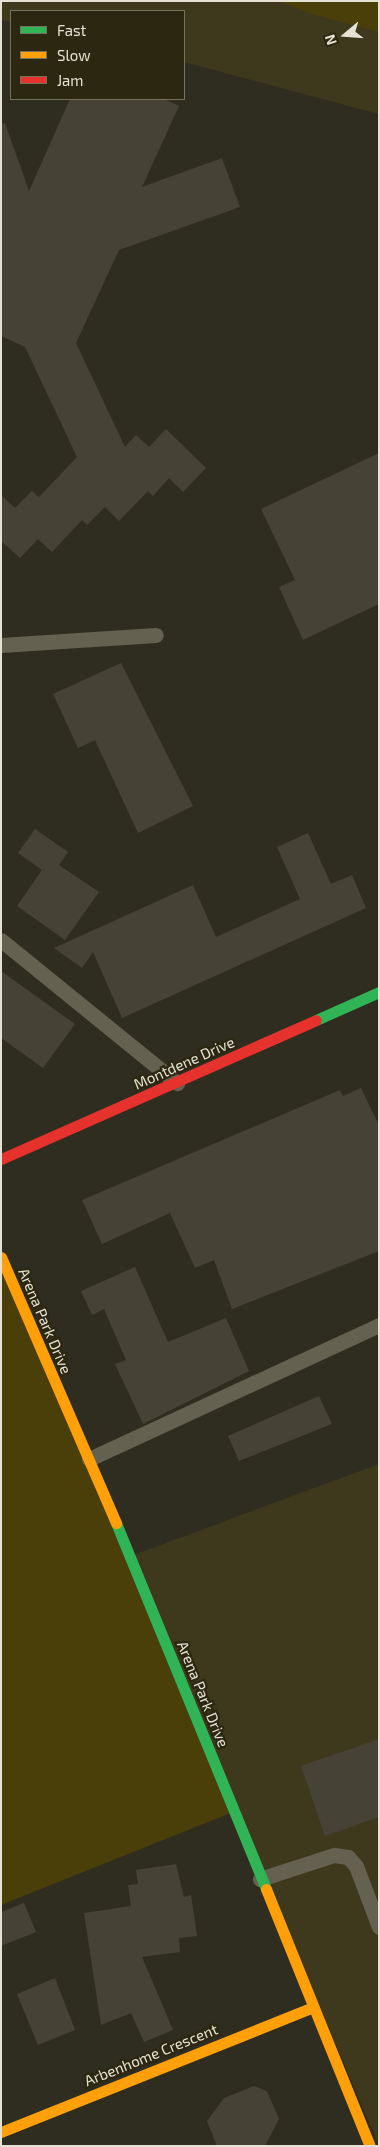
<!DOCTYPE html>
<html>
<head>
<meta charset="utf-8">
<style>
	body { margin:0 }
	#map { position:relative; width:380px; height:2147px; overflow:hidden; background:#2f2d20; font-family:"Exo 2",sans-serif }
	div>[style] { position:absolute }
	[style*='--x'] { left:calc(var(--x)*1px); top:calc(var(--y)*1px); width:calc(var(--w)*1px); rotate:calc(var(--a)*1deg) }
	.built>* { inset:0; background:#3e381d }
	.green>* { inset:0; background:#4a3f09 }
	.building>* { inset:0; background:#464336 }
	.lane>* { height:15px; margin:-7.5px; padding:0 7.5px; transform-origin:7.5px; border-radius:7.5px; background:#656150 }
	.fast>* { height:11px; margin:-5.5px; padding:0 5.5px; transform-origin:5.5px; border-radius:5.5px; background:#30b455 }
	.slow>* { height:11px; margin:-5.5px; padding:0 5.5px; transform-origin:5.5px; border-radius:5.5px; background:#ff9f0a }
	.jam>* { height:11px; margin:-5.5px; padding:0 5.5px; transform-origin:5.5px; border-radius:5.5px; background:#e5322d }
	span { translate:-50% -50%; white-space:nowrap; text-align:center; line-height:1.15; -webkit-text-stroke:4.5px #2b2710; paint-order:stroke }
	.street-label { font-size:15px; color:#e5e2d4 }
	.frame { position:absolute; inset:0; border:2px solid #e5e2d4; pointer-events:none }
	.legend { position:absolute; left:10px; top:10px; width:175px; height:90px; box-sizing:border-box; background:#2b2710; border:1px solid #75725e; margin:0; padding:6px 9px; list-style:none; font-size:15px; color:#e5e2d4 }
	.legend li { display:flex; align-items:center; gap:10px; height:25px }
	.legend b { width:25px; border:1px solid #75725e }
	.north { position:absolute; left:320px; top:10px; width:50px; height:50px; -webkit-text-stroke:4px #2b2710; paint-order:stroke; rotate:252deg; font-size:14px; font-weight:700; line-height:20px; text-align:center; color:#e5e2d4 }
	.north::after { content:''; display:block; margin:auto; width:18px; height:22px; background:#e5e2d4; clip-path:polygon(50% 0,100% 100%,50% 72%,0 100%) }
</style>
</head>
<body>
<div id="map">
	<div class="built">
		<i style="clip-path:polygon(1px 1px,379px 1px,379px 114px,184px 62px,184px 11px,11px 11px,11px 22px,1px 20px)"></i>
		<i style="clip-path:polygon(379px 1464px,379px 2146px,128px 1557px)"></i>
	</div>
	<div class="green">
		<i style="clip-path:polygon(279px 1px,379px 1px,379px 32px,312px 14px)"></i>
		<i style="clip-path:polygon(1px 1260px,233px 1812px,1px 1905px)"></i>
	</div>
	<div class="building">
		<i style="clip-path:polygon(70px 99px,164px 99px,179px 106px,142px 187px,222px 158px,240px 207px,119px 250px,76px 343px,125px 447px,136px 435px,149px 447px,166px 429px,206px 468px,183px 492px,169px 478px,153px 496px,148px 491px,119px 521px,105px 507px,87px 525px,82px 520px,52px 552px,38px 539px,20px 558px,1px 541px,1px 495px,15px 508px,32px 491px,39px 497px,77px 457px,25px 347px,1px 336px,1px 124px,5px 123px,29px 191px)"></i>
		<i style="clip-path:polygon(379px 453px,379px 604px,303px 640px,279px 587px,295px 580px,261px 509px)"></i>
		<i style="clip-path:polygon(121px 663px,193px 806px,138px 833px,95px 740px,78px 748px,53px 694px)"></i>
		<i style="clip-path:polygon(35px 829px,68px 852px,59px 865px,99px 892px,65px 940px,17px 906px,42px 870px,18px 853px)"></i>
		<i style="clip-path:polygon(308px 833px,331px 884px,352px 875px,366px 908px,122px 1018px,93px 952px,82px 968px,54px 948px,193px 885px,216px 937px,300px 899px,277px 847px)"></i>
		<i style="clip-path:polygon(1px 971px,75px 1024px,43px 1068px,1px 1038px)"></i>
		<i style="clip-path:polygon(361px 1088px,379px 1125px,379px 1251px,232px 1309px,214px 1260px,195px 1268px,170px 1213px,102px 1244px,82px 1200px,340px 1090px,343px 1096px)"></i>
		<i style="clip-path:polygon(135px 1267px,168px 1342px,226px 1318px,249px 1371px,143px 1424px,115px 1364px,126px 1360px,104px 1309px,92px 1315px,81px 1291px)"></i>
		<i style="clip-path:polygon(319px 1396px,332px 1424px,239px 1461px,228px 1436px)"></i>
		<i style="clip-path:polygon(379px 1739px,379px 1817px,325px 1836px,301px 1766px)"></i>
		<i style="clip-path:polygon(176px 1864px,184px 1897px,191px 1895px,197px 1936px,179px 1938px,180px 1952px,142px 1957px,173px 2030px,144px 2042px,131px 2013px,101px 2025px,84px 1913px,131px 1906px,128px 1885px,138px 1884px,136px 1870px)"></i>
		<i style="clip-path:polygon(24px 1903px,36px 1932px,1px 1946px,1px 1912px)"></i>
		<i style="clip-path:polygon(55px 1978px,75px 2030px,38px 2045px,17px 1994px)"></i>
		<i style="clip-path:polygon(254px 2086px,267px 2091px,279px 2119px,265px 2146px,217px 2146px,207px 2121px,224px 2098px)"></i>
	</div>
	<div class="lane">
		<i style="--x:1;--y:645;--w:155;--a:-3.7"></i>
		<i style="--x:1;--y:940;--w:227;--a:39.1"></i>
		<i style="--x:89;--y:1459;--w:319;--a:-24.8"></i>
		<i style="--x:260;--y:1879;--w:78;--a:-18"></i>
		<i style="--x:334;--y:1855;--w:14;--a:8"></i>
		<i style="--x:348;--y:1857;--w:12;--a:48"></i>
		<i style="--x:356;--y:1866;--w:65;--a:69.3"></i>
	</div>
	<div class="fast">
		<i style="--x:316;--y:1020;--w:69;--a:-24"></i>
		<i style="--x:116;--y:1523;--w:396;--a:67.7"></i>
	</div>
	<div class="slow">
		<i style="--x:1;--y:1257;--w:290;--a:66.6"></i>
		<i style="--x:266;--y:1889;--w:277;--a:68"></i>
		<i style="--x:1;--y:2132;--w:336;--a:-21.8"></i>
	</div>
	<div class="jam">
		<i style="--x:1;--y:1159;--w:344;--a:-23.8"></i>
	</div>
	<div class="street-label">
		<span style="left:184px;top:1063px;rotate:-24deg">Montdene Drive</span>
		<span style="left:45px;top:1321px;rotate:67deg">Arena Park Drive</span>
		<span style="left:203px;top:1694px;rotate:68deg">Arena Park Drive</span>
		<span style="left:151px;top:2055px;rotate:-22deg">Arbenhome Crescent</span>
	</div>
	<div class="frame"></div>
	<ul class="legend">
	<li><b style="height:6px;background:#30b455"></b>Fast</li>
	<li><b style="height:6px;background:#ff9f0a"></b>Slow</li>
	<li><b style="height:6px;background:#e5322d"></b>Jam</li>
	</ul>
	<div class="north">N</div>
</div>
</body>
</html>
